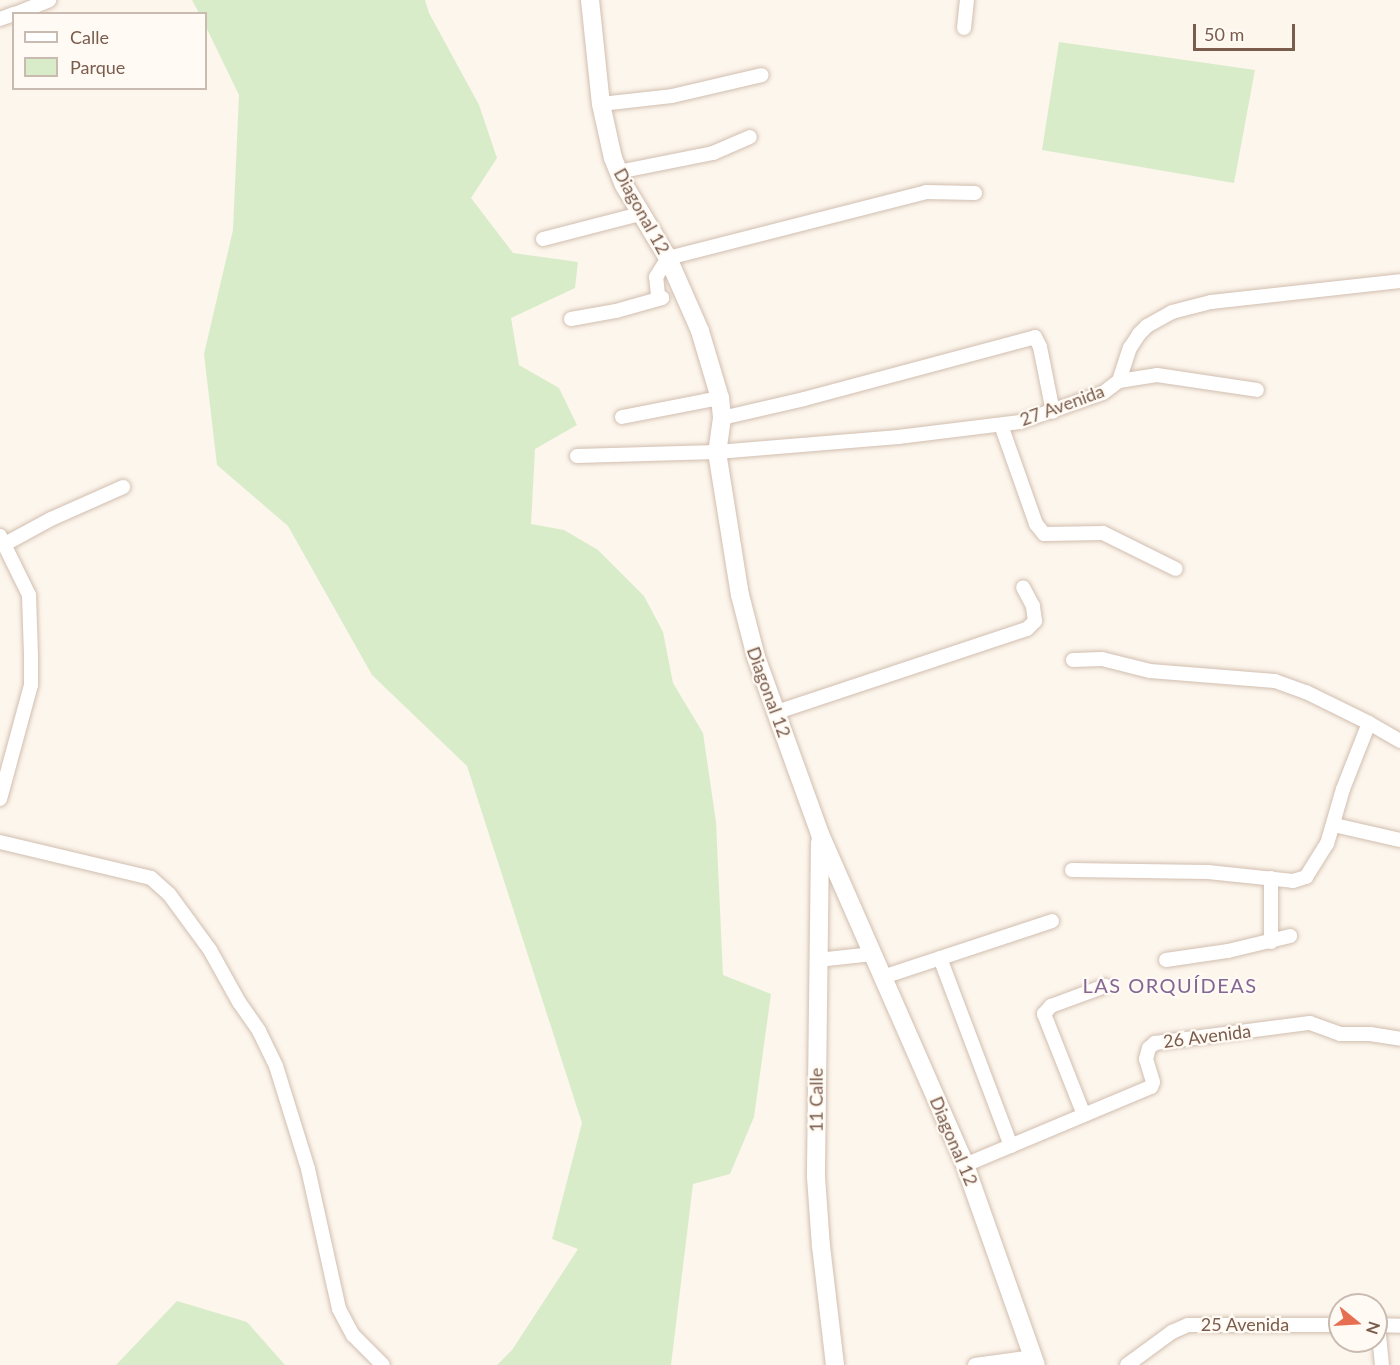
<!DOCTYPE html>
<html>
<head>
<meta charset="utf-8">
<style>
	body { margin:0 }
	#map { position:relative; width:1400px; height:1365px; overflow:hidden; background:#fdf6ec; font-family:Lato,sans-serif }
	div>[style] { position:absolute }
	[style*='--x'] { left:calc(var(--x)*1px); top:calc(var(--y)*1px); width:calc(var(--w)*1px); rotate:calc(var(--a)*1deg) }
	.green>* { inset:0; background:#d8ecc9 }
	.roads { filter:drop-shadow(0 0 2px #d1beb0) drop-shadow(0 0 2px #d1beb0) }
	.street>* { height:14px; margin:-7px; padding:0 7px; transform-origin:7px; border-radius:7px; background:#fff }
	.secondary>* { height:18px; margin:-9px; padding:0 9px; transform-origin:9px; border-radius:9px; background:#fff }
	span { translate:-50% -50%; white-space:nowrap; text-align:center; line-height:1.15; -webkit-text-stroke:4.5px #fffaf3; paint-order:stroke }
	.street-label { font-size:18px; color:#7a5c4d }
	.neighbourhood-label { font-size:20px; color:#846695; letter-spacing:1.5px }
	.legend { position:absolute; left:12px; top:12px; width:195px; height:78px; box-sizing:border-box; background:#fffaf3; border:2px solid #cabbb1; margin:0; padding:8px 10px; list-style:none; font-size:18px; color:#7a5c4d }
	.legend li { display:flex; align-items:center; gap:12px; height:30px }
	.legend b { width:30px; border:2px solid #cabbb1 }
	.north { position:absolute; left:1328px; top:1293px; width:60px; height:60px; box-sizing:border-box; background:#fffaf3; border:2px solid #cabbb1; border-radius:50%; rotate:108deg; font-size:16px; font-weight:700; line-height:24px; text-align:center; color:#7a5c4d }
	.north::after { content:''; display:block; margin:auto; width:21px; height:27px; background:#e76f51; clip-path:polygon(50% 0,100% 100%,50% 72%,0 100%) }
	.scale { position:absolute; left:1193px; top:24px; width:102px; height:27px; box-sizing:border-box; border:3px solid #7a5c4d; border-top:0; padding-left:8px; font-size:18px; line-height:21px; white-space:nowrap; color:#7a5c4d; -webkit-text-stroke:4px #fffaf3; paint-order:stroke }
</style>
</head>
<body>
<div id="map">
	<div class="green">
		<i style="clip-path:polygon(192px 0,425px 0,429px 13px,479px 105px,497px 158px,471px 198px,513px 253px,578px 262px,575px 288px,511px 318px,519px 365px,559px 388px,577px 425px,535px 449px,531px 524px,564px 530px,598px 550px,644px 596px,663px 632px,673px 683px,703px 733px,716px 822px,723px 975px,771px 994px,754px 1117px,730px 1174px,693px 1184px,671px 1365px,497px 1365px,512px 1350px,578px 1249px,552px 1239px,582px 1123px,467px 766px,372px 675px,288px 526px,217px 465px,204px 354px,233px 230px,239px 95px,206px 27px,206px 14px,199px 13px)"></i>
		<i style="clip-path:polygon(1059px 42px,1255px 70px,1234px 183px,1042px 150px)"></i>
		<i style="clip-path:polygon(177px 1301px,247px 1322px,285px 1365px,116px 1365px)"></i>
	</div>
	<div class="roads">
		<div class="street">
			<i style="--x:15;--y:14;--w:37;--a:-22"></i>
			<i style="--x:0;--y:19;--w:15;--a:-20"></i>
			<i style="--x:964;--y:28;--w:28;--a:-84"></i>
			<i style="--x:601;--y:104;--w:71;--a:-6.4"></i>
			<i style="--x:672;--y:96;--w:92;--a:-13.1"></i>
			<i style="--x:618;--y:172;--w:97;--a:-11.3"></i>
			<i style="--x:713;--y:153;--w:40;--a:-23.4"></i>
			<i style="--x:543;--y:239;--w:100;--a:-14.5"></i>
			<i style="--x:571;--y:319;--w:46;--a:-10.1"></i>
			<i style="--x:616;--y:311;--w:48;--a:-15.8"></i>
			<i style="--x:662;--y:298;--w:5;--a:-143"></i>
			<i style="--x:658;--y:295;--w:18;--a:-96"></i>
			<i style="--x:656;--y:277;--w:22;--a:-58"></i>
			<i style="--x:668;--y:258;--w:266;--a:-14.3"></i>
			<i style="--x:926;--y:192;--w:49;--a:1.2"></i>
			<i style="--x:1119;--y:381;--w:38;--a:-9"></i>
			<i style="--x:1157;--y:375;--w:101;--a:8.5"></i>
			<i style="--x:622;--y:417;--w:100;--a:-11"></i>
			<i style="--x:722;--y:418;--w:84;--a:-13"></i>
			<i style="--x:804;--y:399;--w:239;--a:-15"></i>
			<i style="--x:1035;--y:337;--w:11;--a:63"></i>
			<i style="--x:1040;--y:347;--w:66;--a:78.7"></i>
			<i style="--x:1001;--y:425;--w:105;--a:70.5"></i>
			<i style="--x:1036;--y:524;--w:13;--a:51"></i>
			<i style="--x:1044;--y:534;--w:59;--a:-1"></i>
			<i style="--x:1103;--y:533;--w:81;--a:26.3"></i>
			<i style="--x:577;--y:456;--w:140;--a:-1.6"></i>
			<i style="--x:717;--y:452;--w:182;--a:-4.7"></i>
			<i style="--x:898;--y:437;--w:123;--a:-7"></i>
			<i style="--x:1020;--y:422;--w:88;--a:-19.3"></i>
			<i style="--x:1103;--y:393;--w:20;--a:-37"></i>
			<i style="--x:1119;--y:381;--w:35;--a:-72"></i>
			<i style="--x:1130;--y:348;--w:17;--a:-57"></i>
			<i style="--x:1139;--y:334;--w:11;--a:-45"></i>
			<i style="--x:1147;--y:326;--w:29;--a:-29"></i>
			<i style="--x:1172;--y:312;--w:40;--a:-14.4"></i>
			<i style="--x:1211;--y:302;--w:190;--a:-6.3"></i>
			<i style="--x:0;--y:536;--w:66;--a:63.8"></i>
			<i style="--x:29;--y:595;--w:61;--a:88.1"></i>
			<i style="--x:31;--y:656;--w:29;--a:90"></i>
			<i style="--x:31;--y:685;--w:118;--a:105.2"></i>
			<i style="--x:5;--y:544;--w:52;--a:-28.5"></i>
			<i style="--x:51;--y:519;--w:79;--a:-24"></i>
			<i style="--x:1073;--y:660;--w:29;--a:-2"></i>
			<i style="--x:1102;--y:659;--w:49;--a:14"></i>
			<i style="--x:1150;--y:671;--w:125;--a:4.6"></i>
			<i style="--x:1275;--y:681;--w:33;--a:20"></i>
			<i style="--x:1306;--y:692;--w:70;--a:26.2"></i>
			<i style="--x:1369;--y:723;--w:36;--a:30"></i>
			<i style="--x:777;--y:712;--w:263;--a:-18.4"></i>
			<i style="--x:1027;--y:629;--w:11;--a:-45"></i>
			<i style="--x:1035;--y:621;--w:15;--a:-98"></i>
			<i style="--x:1033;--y:606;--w:21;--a:-118"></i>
			<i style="--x:1334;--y:825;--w:68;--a:12.8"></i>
			<i style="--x:0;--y:842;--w:155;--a:13.4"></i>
			<i style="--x:151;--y:878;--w:24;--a:42"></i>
			<i style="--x:169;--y:894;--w:69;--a:53.8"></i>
			<i style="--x:210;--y:950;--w:60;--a:60.9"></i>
			<i style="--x:239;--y:1002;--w:35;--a:55"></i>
			<i style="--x:259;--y:1031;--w:39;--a:64"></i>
			<i style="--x:276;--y:1066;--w:108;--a:72.7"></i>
			<i style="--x:308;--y:1169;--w:143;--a:77.5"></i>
			<i style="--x:339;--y:1309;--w:30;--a:62"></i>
			<i style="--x:353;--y:1335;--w:42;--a:45"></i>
			<i style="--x:1072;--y:870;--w:136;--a:0.8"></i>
			<i style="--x:1208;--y:872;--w:85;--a:6"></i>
			<i style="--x:1293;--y:881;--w:14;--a:-17"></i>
			<i style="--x:1306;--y:877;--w:39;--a:-58"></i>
			<i style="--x:1327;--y:844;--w:57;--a:-73.8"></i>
			<i style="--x:1343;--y:789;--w:71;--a:-68.5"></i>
			<i style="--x:1271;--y:942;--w:64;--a:-90"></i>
			<i style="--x:940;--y:958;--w:201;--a:69.3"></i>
			<i style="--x:818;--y:960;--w:55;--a:-6.2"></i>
			<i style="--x:1166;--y:960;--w:63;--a:-8.3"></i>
			<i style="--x:1228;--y:951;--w:64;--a:-13.6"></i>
			<i style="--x:883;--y:977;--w:178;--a:-18.3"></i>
			<i style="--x:1084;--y:1115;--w:109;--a:-111.6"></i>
			<i style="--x:1044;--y:1014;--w:11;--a:-49"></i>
			<i style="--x:1051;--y:1006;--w:58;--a:-20.3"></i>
			<i style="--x:965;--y:1165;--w:202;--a:-22.8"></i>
			<i style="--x:1151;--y:1087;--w:5;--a:-68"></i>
			<i style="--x:1153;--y:1082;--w:24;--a:-107"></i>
			<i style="--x:1146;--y:1059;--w:11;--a:-75"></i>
			<i style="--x:1149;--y:1048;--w:8;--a:-40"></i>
			<i style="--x:1155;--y:1043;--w:156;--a:-7.4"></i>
			<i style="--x:1310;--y:1023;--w:32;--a:20"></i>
			<i style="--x:1340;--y:1034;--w:30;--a:0"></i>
			<i style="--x:1370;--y:1034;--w:30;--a:9"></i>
			<i style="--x:1376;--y:1325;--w:24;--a:2"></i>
			<i style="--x:1378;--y:1325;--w:40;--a:84.3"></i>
			<i style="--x:975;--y:1365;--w:59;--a:-7.9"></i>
			<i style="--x:1127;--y:1365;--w:56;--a:-36.3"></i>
			<i style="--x:1172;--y:1332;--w:17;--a:-24"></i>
			<i style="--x:1188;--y:1325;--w:152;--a:0"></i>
		</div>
		<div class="secondary">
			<i style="--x:590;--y:0;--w:105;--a:84"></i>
			<i style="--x:601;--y:104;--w:55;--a:77.5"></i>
			<i style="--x:613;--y:158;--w:29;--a:68"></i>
			<i style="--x:624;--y:185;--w:85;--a:58.9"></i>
			<i style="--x:668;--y:258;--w:80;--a:66.3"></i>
			<i style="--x:700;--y:331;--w:70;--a:73.4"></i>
			<i style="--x:720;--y:398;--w:20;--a:84"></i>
			<i style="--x:722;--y:418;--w:34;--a:98"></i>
			<i style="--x:717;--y:452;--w:145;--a:80.9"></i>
			<i style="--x:740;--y:595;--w:64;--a:75.5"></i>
			<i style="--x:756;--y:657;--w:188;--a:70.1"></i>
			<i style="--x:820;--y:834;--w:361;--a:66.3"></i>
			<i style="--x:965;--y:1165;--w:212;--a:70.5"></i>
			<i style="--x:820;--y:842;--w:335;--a:90.7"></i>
			<i style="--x:816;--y:1177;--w:69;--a:85.9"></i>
			<i style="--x:821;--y:1246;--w:120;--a:83.3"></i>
		</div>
	</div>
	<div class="street-label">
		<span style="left:642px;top:211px;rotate:61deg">Diagonal 12</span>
		<span style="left:1062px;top:405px;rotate:-20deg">27 Avenida</span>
		<span style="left:769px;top:692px;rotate:70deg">Diagonal 12</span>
		<span style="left:1207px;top:1036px;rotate:-7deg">26 Avenida</span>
		<span style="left:816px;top:1100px;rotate:-90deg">11 Calle</span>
		<span style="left:954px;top:1141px;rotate:67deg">Diagonal 12</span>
		<span style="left:1245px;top:1324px">25 Avenida</span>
	</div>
	<div class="neighbourhood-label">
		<span style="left:1170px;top:985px">LAS ORQUÍDEAS</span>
	</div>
	<ul class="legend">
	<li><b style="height:8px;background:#fff"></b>Calle</li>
	<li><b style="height:16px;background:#d8ecc9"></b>Parque</li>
	</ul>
	<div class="north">N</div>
	<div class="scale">50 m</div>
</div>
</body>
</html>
